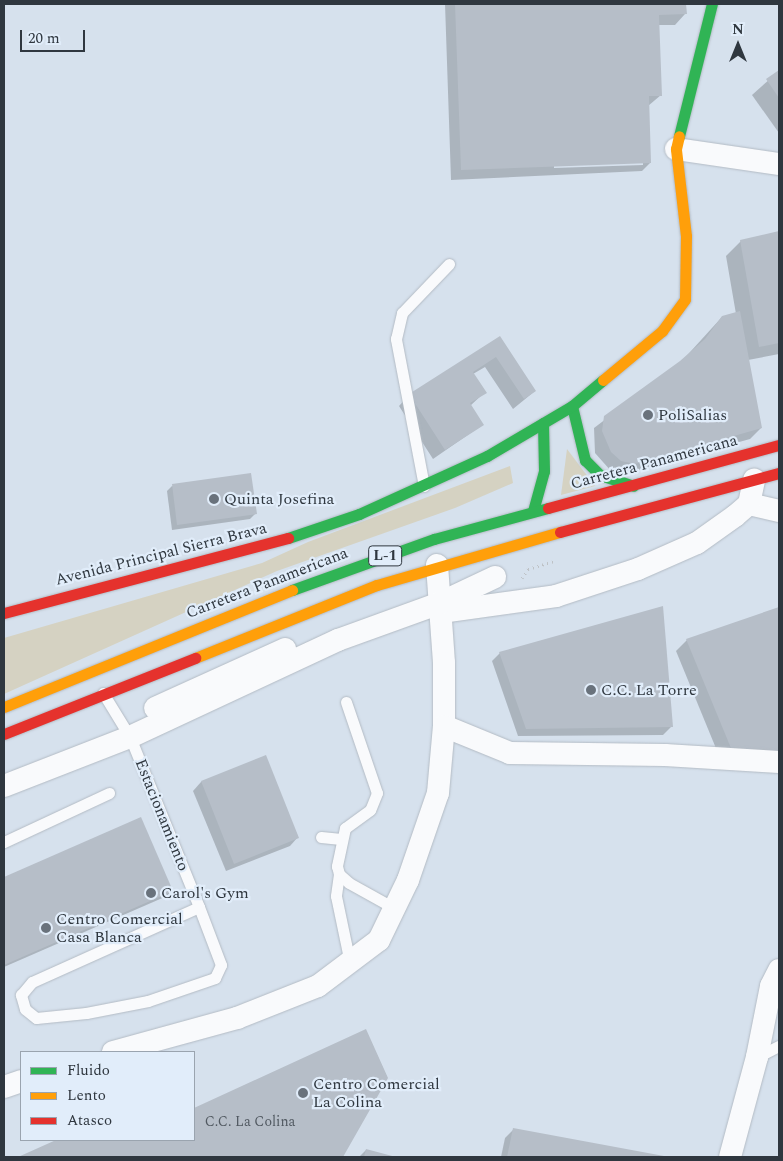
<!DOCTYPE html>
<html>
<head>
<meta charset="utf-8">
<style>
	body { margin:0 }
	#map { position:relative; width:783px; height:1161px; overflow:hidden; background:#d6e1ed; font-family:Spectral,serif }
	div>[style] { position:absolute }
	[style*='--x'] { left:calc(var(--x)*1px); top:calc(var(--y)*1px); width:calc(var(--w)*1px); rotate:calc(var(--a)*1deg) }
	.green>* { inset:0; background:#d5d2c2 }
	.shadow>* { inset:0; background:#0003 }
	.building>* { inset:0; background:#b6bec8 }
	.path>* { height:3px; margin-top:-1.5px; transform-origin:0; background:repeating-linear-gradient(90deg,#bec2c6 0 1px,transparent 0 5px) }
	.roads { filter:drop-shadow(0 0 1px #b3bbc4) drop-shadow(0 0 1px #b3bbc4) }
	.lane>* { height:11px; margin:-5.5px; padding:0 5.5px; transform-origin:5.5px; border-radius:5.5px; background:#f9fafc }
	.street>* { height:22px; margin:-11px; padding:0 11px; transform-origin:11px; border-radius:11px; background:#f9fafc }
	.fast>* { height:11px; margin:-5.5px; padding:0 5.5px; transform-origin:5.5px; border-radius:5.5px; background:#30b455 }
	.slow>* { height:11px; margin:-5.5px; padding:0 5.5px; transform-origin:5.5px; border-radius:5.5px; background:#ff9f0a }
	.jam>* { height:11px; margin:-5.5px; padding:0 5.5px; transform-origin:5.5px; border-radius:5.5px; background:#e5322d }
	.dots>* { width:14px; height:14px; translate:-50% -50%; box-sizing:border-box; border:2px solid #e1edfa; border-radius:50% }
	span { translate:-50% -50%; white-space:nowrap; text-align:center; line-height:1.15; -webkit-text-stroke:4.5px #e1edfa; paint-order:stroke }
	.number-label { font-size:14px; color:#515961 }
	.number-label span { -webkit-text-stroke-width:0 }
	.shield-label span { padding:1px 4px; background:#e1edfa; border:1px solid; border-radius:4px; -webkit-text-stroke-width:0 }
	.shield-label { font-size:15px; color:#2f373f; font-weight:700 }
	.poi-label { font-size:16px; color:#2f373f }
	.left { translate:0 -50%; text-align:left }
	.street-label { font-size:16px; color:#2f373f }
	.frame { position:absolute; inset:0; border:5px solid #2f373f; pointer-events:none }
	.legend { position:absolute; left:20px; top:1051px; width:175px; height:90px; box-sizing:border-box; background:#e1edfa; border:1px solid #9aa4af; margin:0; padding:6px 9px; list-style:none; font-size:15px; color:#2f373f }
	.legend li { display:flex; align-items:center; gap:10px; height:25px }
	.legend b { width:25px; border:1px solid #9aa4af }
	.north { position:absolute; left:713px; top:20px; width:50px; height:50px; -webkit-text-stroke:4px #e1edfa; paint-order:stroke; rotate:0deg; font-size:14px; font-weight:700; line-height:20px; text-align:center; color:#2f373f }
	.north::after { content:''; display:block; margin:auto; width:18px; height:22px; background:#2f373f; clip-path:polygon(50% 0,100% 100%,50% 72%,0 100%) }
	.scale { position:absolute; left:20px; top:30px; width:65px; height:22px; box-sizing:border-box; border:2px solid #2f373f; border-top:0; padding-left:6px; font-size:15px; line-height:18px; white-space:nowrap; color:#2f373f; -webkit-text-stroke:4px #e1edfa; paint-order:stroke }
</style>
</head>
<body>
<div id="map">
	<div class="green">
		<i style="clip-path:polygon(567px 449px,595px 486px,561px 495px)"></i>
		<i style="clip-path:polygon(510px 466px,513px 483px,455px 508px,277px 571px,4px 694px,4px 638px,262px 563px,308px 542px)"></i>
	</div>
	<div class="shadow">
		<i style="clip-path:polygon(evenodd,445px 4px,685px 4px,685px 14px,675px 25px,658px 25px,661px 95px,648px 106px,650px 163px,642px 171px,451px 180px,445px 4px,643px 162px,643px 165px,554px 168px,554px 166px,643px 162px)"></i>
		<i style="clip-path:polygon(779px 71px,779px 133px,752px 95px)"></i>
		<i style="clip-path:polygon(779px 233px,779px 354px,748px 360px,761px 428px,750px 439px,624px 474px,611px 471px,595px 453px,594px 428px,681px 362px,722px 317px,736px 314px,726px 256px,741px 241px)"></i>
		<i style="clip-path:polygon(500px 338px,535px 391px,513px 409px,485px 367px,473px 374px,485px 392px,470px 406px,482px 425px,433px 459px,399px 406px,409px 395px)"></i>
		<i style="clip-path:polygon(172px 486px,255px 514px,250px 519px,172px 530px,167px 491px)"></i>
		<i style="clip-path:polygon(779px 608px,779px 762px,722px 763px,676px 651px,687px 640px)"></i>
		<i style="clip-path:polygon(500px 653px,671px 727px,663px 735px,518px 736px,492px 661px)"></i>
		<i style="clip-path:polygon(265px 757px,298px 837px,290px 846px,226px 871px,193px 791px,201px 782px)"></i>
		<i style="clip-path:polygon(140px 819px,172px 891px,167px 896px,4px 967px,4px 879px)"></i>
		<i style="clip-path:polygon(366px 1031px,387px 1077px,342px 1157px,21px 1157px,59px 1140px,194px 1140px,194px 1109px)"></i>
		<i style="clip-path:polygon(513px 1130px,662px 1157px,501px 1157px,505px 1138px)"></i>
		<i style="clip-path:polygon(366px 1150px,393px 1157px,359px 1157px)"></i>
	</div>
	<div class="building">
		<i style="clip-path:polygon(455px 4px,686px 4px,687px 14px,659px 15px,662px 96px,649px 96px,651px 163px,461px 170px)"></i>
		<i style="clip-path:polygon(779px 70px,779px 98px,766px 79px)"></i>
		<i style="clip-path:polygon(779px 231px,779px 343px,759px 347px,740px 240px)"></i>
		<i style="clip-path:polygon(740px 311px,762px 428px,635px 464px,621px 461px,611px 452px,602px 431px,604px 416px,680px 361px,705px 339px,722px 316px)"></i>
		<i style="clip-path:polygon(500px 336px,536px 391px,524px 399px,496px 357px,473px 372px,487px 393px,470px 403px,484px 425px,445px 450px,409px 394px)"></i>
		<i style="clip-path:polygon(251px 473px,257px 514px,177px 525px,172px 484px)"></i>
		<i style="clip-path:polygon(663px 606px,673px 727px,526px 729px,499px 652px)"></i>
		<i style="clip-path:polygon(779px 607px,779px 752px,733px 753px,686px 639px)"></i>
		<i style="clip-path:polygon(266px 755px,299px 838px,234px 864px,201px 781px)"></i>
		<i style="clip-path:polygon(141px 817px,173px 891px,4px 965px,4px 877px)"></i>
		<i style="clip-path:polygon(366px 1029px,388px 1078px,343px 1157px,18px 1157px,56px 1140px,194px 1140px,194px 1108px)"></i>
		<i style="clip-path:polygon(513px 1128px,664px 1156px,664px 1157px,507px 1157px)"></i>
		<i style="clip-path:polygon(366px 1149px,396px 1157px,364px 1157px)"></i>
	</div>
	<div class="path">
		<i style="--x:522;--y:578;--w:11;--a:-56"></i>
		<i style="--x:528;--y:569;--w:28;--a:-17"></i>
	</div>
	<div class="roads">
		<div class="lane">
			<i style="--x:424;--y:486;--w:150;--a:-100.8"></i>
			<i style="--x:396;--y:339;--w:27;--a:-77"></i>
			<i style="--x:402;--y:313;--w:68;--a:-46.2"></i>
			<i style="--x:103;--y:693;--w:52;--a:58.5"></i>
			<i style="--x:130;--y:737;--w:183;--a:67.9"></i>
			<i style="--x:199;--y:907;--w:62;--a:69.2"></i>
			<i style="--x:221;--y:965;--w:14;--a:115"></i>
			<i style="--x:215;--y:978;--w:71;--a:161.1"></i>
			<i style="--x:148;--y:1001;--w:63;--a:169"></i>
			<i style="--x:86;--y:1013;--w:50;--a:174.3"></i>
			<i style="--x:36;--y:1018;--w:14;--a:-141"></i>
			<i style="--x:25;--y:1009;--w:15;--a:-106"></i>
			<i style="--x:21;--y:995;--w:17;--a:-50"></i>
			<i style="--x:32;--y:982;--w:183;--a:-24.2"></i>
			<i style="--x:346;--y:702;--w:96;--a:71.2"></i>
			<i style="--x:377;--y:793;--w:18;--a:112"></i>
			<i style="--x:370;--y:810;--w:31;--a:144"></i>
			<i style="--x:345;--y:828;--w:39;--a:102"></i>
			<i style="--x:337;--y:866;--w:8;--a:76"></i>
			<i style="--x:339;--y:874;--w:13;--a:42"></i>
			<i style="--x:349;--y:883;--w:51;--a:29.1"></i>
			<i style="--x:321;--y:837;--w:20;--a:6"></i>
			<i style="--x:4;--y:842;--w:116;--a:-25"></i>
			<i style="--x:339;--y:874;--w:22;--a:98"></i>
			<i style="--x:336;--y:896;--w:68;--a:78.2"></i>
			<i style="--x:757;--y:1057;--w:25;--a:-27"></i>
		</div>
		<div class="street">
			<i style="--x:676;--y:149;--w:104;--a:8.3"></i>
			<i style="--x:749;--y:504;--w:31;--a:13"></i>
			<i style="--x:437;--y:565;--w:98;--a:85.9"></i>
			<i style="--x:444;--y:663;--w:63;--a:90"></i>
			<i style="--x:444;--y:726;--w:71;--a:22.2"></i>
			<i style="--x:510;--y:753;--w:155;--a:0.7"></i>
			<i style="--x:665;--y:755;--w:114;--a:3.5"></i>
			<i style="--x:441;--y:612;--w:116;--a:-7.9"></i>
			<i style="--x:556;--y:596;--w:86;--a:-18.2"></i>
			<i style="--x:638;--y:569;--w:64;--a:-23.8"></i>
			<i style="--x:697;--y:543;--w:47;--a:-35.4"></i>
			<i style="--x:735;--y:516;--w:18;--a:-41"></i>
			<i style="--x:749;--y:504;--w:25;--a:-78"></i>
			<i style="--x:155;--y:708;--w:143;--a:-24.4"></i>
			<i style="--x:4;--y:786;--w:135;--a:-21.3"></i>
			<i style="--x:130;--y:737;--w:230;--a:-25"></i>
			<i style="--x:338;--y:640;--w:109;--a:-19.9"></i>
			<i style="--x:440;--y:603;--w:61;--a:-25.3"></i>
			<i style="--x:113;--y:1052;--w:129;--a:-15.3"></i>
			<i style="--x:237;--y:1018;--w:87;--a:-21.6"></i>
			<i style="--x:318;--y:986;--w:76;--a:-37"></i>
			<i style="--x:379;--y:940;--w:67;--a:-64.2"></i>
			<i style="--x:408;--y:880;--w:92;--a:-71"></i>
			<i style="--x:438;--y:793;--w:67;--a:-84.9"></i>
			<i style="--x:4;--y:1087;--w:18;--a:-19"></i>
			<i style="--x:730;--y:1157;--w:104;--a:-74.9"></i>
			<i style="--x:757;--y:1057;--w:72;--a:-78.8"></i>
			<i style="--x:771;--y:986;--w:18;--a:-63"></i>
		</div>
		<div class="fast">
			<i style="--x:679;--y:136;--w:136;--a:-76"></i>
			<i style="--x:572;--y:406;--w:56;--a:76.5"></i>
			<i style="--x:585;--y:460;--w:21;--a:45"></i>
			<i style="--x:600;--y:475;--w:35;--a:18"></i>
			<i style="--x:533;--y:511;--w:41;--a:-74.6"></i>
			<i style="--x:544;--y:471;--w:48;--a:-91.2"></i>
			<i style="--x:288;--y:538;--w:75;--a:-18.7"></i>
			<i style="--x:359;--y:514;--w:141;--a:-24.4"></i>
			<i style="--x:487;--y:456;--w:99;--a:-30.5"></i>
			<i style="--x:572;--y:406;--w:40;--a:-40"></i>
			<i style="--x:292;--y:590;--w:151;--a:-19.8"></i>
			<i style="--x:434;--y:539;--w:118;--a:-15.2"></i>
		</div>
		<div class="slow">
			<i style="--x:603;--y:380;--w:77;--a:-39.7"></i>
			<i style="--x:662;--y:331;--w:39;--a:-54"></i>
			<i style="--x:685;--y:299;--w:63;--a:-89.1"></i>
			<i style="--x:686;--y:236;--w:88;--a:-96.6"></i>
			<i style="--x:676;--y:149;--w:13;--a:-77"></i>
			<i style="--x:195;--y:658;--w:196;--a:-21.9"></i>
			<i style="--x:377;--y:585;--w:191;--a:-16.2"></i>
			<i style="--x:4;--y:707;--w:311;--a:-22.1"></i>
		</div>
		<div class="jam">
			<i style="--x:548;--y:508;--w:239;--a:-15.3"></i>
			<i style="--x:560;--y:532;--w:227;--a:-15.1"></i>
			<i style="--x:4;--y:613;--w:294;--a:-14.8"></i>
			<i style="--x:4;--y:734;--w:206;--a:-21.7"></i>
		</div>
	</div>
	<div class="dots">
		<i style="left:648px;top:415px;background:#69727c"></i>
		<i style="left:214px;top:499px;background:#69727c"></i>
		<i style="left:591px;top:690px;background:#69727c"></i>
		<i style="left:151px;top:893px;background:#69727c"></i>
		<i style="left:46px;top:928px;background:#69727c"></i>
		<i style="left:303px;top:1093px;background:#69727c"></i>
	</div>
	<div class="number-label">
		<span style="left:250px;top:1122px">C.C. La Colina</span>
	</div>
	<div class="shield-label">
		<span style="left:385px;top:556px">L-1</span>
	</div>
	<div class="poi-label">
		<span class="left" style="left:658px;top:415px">PoliSalias</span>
		<span class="left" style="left:224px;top:499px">Quinta Josefina</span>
		<span class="left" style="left:601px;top:690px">C.C. La Torre</span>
		<span class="left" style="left:161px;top:893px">Carol's Gym</span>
		<span class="left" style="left:56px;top:928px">Centro Comercial<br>Casa Blanca</span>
		<span class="left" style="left:313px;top:1093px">Centro Comercial<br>La Colina</span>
	</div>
	<div class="street-label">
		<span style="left:654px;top:462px;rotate:-15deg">Carretera Panamericana</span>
		<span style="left:161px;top:554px;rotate:-14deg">Avenida Principal Sierra Brava</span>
		<span style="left:267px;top:583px;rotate:-21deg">Carretera Panamericana</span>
		<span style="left:162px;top:815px;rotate:68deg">Estacionamiento</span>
	</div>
	<div class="frame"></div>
	<ul class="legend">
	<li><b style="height:6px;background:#30b455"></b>Fluido</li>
	<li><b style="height:6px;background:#ff9f0a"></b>Lento</li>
	<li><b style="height:6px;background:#e5322d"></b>Atasco</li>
	</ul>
	<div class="north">N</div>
	<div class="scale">20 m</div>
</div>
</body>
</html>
